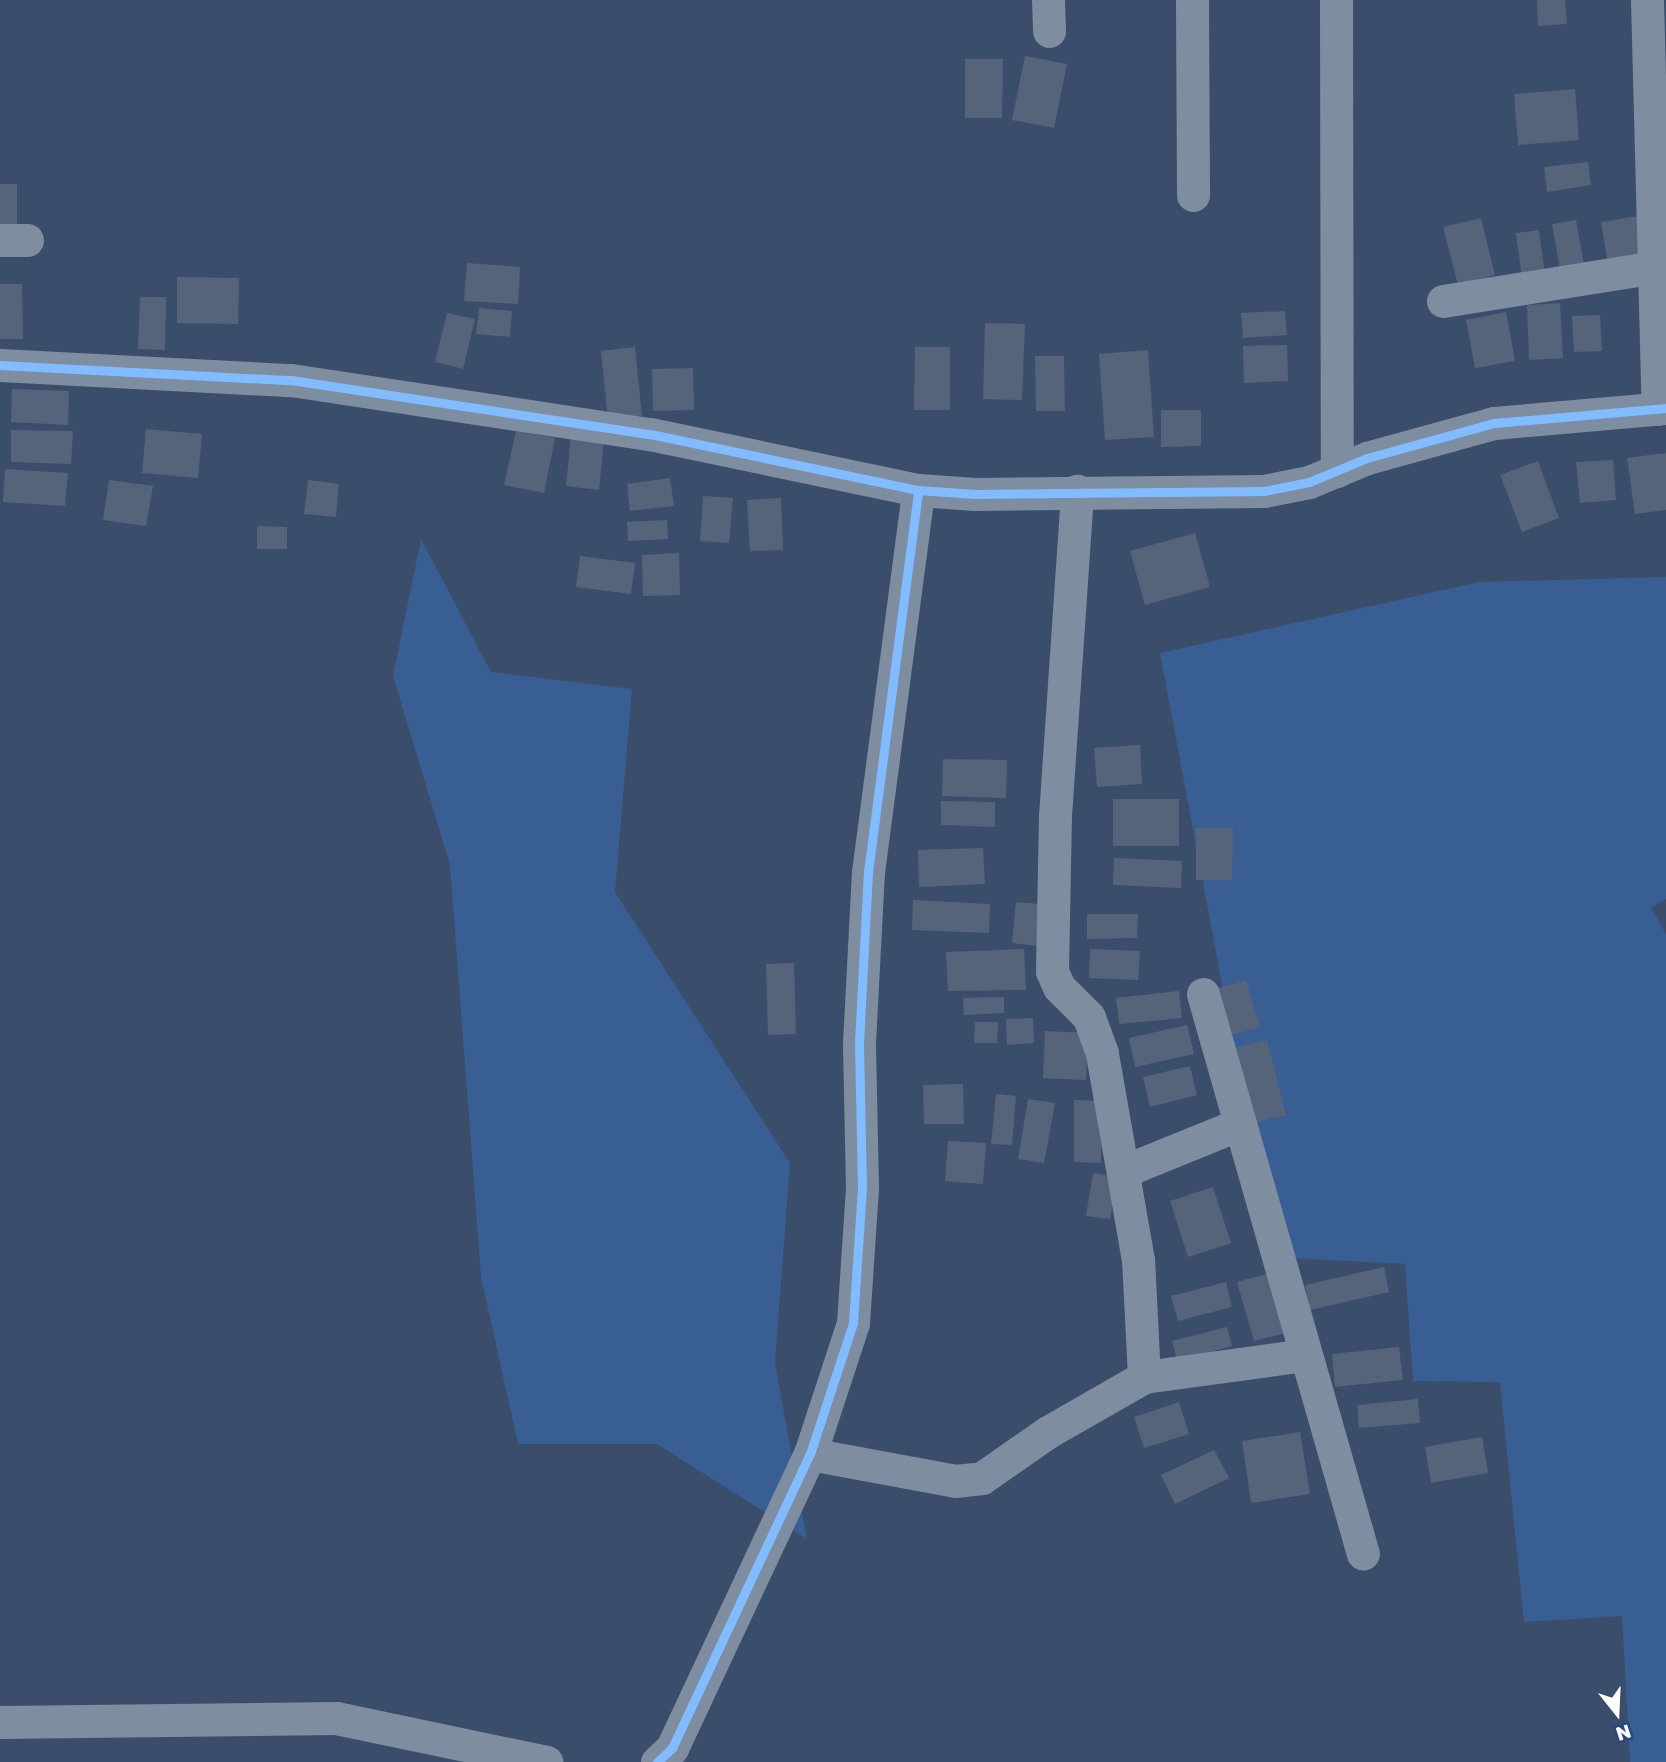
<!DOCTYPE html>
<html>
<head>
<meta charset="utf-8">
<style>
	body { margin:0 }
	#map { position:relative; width:1666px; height:1762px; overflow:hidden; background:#3a4d6a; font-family:"Golos Text",sans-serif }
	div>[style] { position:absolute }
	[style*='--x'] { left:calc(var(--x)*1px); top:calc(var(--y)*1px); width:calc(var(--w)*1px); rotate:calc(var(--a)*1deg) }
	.green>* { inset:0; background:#395e94 }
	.building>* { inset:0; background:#55647b }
	.street>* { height:33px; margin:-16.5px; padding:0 16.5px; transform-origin:16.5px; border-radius:16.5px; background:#7f8da0 }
	.cycleway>* { height:9px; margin:-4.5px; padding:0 4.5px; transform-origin:4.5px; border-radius:4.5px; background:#80bcff }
	span { translate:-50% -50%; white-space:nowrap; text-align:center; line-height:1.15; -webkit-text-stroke:5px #26487e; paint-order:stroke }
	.north { position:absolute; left:1582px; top:1678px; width:70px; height:70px; -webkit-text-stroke:5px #26487e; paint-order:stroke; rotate:162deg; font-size:19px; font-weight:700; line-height:28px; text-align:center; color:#fff }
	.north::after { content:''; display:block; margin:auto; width:24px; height:32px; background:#fff; clip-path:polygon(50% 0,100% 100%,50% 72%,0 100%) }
</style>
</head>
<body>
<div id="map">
	<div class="green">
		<i style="clip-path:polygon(421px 539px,491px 672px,632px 689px,615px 892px,790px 1163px,775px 1363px,807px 1539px,657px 1444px,518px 1444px,481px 1277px,450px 865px,393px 676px)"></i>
		<i style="clip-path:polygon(1666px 577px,1666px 899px,1651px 908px,1666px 934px,1666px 1762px,1630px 1762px,1622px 1616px,1524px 1622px,1500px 1382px,1413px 1381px,1405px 1264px,1273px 1257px,1160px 653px,1479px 582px)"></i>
	</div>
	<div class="building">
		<i style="clip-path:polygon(1537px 0,1565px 0,1567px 24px,1538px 26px)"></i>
		<i style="clip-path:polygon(1025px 56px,1067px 64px,1054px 128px,1012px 120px)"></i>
		<i style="clip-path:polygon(965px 59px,1003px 59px,1002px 118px,965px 118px)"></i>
		<i style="clip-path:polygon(1575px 89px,1579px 140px,1518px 145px,1514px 94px)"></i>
		<i style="clip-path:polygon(1588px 162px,1591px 185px,1547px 192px,1544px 167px)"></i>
		<i style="clip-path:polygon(0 184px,17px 184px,17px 228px,0 228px)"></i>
		<i style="clip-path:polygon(1638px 216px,1645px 256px,1608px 263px,1601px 222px)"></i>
		<i style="clip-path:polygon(1481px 218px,1495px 275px,1458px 285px,1443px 227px)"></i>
		<i style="clip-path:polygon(1576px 220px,1584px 265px,1560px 269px,1552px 224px)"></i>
		<i style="clip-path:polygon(1539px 230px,1545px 275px,1522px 278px,1516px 233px)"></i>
		<i style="clip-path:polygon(467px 263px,520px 267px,518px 304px,464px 301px)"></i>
		<i style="clip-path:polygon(177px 277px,239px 278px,238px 324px,177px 323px)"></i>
		<i style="clip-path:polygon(0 284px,22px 284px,23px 339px,0 339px)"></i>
		<i style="clip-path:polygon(140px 297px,166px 297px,165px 350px,138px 349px)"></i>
		<i style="clip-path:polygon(1560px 303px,1563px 358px,1529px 360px,1527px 305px)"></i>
		<i style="clip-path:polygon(479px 308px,512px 311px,510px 337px,476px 334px)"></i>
		<i style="clip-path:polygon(1285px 311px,1287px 335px,1243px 338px,1241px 313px)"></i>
		<i style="clip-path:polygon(1506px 312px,1515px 361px,1475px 368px,1466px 320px)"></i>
		<i style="clip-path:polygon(447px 313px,475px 319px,463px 369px,435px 362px)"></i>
		<i style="clip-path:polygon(1600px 315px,1602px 351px,1574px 352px,1572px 316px)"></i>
		<i style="clip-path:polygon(985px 323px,1025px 324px,1022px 400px,983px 399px)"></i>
		<i style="clip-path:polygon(1287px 345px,1288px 381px,1244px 383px,1243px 346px)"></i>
		<i style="clip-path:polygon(635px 347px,642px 416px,608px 420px,601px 351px)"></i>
		<i style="clip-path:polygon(915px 347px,950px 347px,950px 410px,914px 410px)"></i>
		<i style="clip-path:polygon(1148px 350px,1154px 437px,1105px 440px,1099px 354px)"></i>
		<i style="clip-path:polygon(1035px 356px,1064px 356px,1065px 411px,1036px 411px)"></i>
		<i style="clip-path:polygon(693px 368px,694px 410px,653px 411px,652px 369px)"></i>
		<i style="clip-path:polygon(12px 389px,69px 391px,68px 425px,11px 422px)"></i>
		<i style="clip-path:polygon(1161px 410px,1201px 410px,1201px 446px,1161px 447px)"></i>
		<i style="clip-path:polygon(146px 429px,202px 434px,198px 478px,142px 473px)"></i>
		<i style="clip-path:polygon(11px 430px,73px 431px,71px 464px,11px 462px)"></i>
		<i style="clip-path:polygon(516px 431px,555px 438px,544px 493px,504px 485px)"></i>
		<i style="clip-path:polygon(571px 435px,604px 439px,599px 490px,566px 486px)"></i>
		<i style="clip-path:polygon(1666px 453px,1666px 510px,1635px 514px,1627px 458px)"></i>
		<i style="clip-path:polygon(1613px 460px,1616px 500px,1580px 503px,1576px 462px)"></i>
		<i style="clip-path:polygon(1538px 461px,1559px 518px,1522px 532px,1500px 475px)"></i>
		<i style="clip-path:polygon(5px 469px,68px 473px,65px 506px,3px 502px)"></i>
		<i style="clip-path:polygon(670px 478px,674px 506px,630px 511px,627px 484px)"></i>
		<i style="clip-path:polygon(109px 480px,153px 486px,146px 526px,103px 520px)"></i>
		<i style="clip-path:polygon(308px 480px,339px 484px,336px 517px,304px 514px)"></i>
		<i style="clip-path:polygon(703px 496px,733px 498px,729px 543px,700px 541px)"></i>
		<i style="clip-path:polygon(781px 498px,783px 550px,750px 551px,747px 500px)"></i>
		<i style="clip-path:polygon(667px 520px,668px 539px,628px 541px,627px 522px)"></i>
		<i style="clip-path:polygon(257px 526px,287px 527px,287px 549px,257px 549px)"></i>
		<i style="clip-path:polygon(1195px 533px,1210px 587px,1145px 605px,1130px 551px)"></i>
		<i style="clip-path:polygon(679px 553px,680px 595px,643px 596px,642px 555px)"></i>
		<i style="clip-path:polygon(580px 556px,635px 563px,631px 594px,576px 587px)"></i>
		<i style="clip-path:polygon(1140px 745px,1142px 784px,1097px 787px,1094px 748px)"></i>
		<i style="clip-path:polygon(943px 759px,1007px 760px,1006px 798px,942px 796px)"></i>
		<i style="clip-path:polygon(1113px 799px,1179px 799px,1179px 846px,1113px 846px)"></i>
		<i style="clip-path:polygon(941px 801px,995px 802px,995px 827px,941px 825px)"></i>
		<i style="clip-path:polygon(1196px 828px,1233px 828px,1232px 880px,1196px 880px)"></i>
		<i style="clip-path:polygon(983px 848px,985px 884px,919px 887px,918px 850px)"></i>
		<i style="clip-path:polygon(1114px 858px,1182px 861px,1181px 888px,1113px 885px)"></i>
		<i style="clip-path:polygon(913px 900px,990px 904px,989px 933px,912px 930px)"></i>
		<i style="clip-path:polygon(1016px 902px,1042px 904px,1038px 946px,1012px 943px)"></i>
		<i style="clip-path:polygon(1087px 914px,1138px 914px,1137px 938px,1087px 939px)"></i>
		<i style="clip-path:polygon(1024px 949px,1026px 990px,948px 991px,946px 952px)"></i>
		<i style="clip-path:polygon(1090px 949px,1140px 951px,1138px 980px,1089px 978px)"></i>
		<i style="clip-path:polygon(794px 963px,796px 1034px,768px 1035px,766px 964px)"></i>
		<i style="clip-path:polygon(1246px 980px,1260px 1027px,1229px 1036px,1215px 989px)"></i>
		<i style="clip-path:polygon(1179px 991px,1182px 1018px,1119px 1024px,1116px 998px)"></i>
		<i style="clip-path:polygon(1004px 997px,1004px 1013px,964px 1015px,963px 998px)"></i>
		<i style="clip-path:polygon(1033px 1018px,1034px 1043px,1007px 1045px,1006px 1019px)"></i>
		<i style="clip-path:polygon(975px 1022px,998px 1022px,997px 1043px,974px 1043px)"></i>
		<i style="clip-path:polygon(1187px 1025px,1194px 1054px,1135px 1067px,1129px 1038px)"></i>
		<i style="clip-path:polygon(1045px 1031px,1088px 1033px,1086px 1080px,1043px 1078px)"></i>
		<i style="clip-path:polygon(1267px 1040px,1286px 1115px,1253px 1123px,1234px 1048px)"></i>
		<i style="clip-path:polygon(1190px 1066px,1197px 1095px,1150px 1107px,1143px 1077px)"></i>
		<i style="clip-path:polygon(963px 1084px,964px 1124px,924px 1124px,923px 1085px)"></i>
		<i style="clip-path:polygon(996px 1094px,1016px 1096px,1012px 1145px,991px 1144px)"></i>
		<i style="clip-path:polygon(1028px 1099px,1055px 1103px,1044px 1163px,1018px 1159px)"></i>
		<i style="clip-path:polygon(1074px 1100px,1102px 1101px,1101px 1163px,1074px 1162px)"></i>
		<i style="clip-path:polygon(948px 1141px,986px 1143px,983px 1184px,945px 1181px)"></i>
		<i style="clip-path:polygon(1093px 1173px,1117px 1177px,1110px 1219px,1086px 1216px)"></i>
		<i style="clip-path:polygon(1213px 1187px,1231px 1243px,1188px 1257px,1170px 1201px)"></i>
		<i style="clip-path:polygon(1384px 1267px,1389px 1292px,1310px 1310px,1305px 1285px)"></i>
		<i style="clip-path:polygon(1273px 1272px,1289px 1332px,1254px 1341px,1237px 1282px)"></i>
		<i style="clip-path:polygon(1226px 1282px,1232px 1307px,1178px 1321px,1171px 1296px)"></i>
		<i style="clip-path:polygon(1227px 1327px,1232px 1346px,1177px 1361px,1172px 1341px)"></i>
		<i style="clip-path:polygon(1399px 1347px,1403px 1380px,1335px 1387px,1332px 1354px)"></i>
		<i style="clip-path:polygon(1418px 1399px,1420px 1423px,1359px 1428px,1357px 1405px)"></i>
		<i style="clip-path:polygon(1179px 1402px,1189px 1434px,1144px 1448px,1134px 1417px)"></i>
		<i style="clip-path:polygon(1300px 1432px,1310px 1494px,1251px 1503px,1242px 1441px)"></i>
		<i style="clip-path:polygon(1482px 1437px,1488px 1473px,1431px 1483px,1425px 1447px)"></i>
		<i style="clip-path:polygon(1214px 1450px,1229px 1478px,1175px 1504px,1161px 1475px)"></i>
	</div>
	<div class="street">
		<i style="--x:1048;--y:0;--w:31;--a:88"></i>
		<i style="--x:1192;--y:0;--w:195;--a:89.7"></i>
		<i style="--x:1336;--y:0;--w:471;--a:89.9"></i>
		<i style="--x:1647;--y:0;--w:409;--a:88.5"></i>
		<i style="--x:0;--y:240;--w:27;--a:0"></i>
		<i style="--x:1443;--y:301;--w:216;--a:-9.1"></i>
		<i style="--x:0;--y:365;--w:291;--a:3"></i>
		<i style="--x:291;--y:380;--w:363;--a:8.6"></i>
		<i style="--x:650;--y:434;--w:274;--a:11.8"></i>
		<i style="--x:1203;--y:994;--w:582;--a:74.05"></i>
		<i style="--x:1124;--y:1171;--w:125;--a:-22.1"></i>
		<i style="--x:1144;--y:1377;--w:162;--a:-7.8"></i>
		<i style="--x:810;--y:1454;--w:147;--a:10.5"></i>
		<i style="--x:955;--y:1481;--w:27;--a:-6"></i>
		<i style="--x:982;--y:1478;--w:80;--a:-34.9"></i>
		<i style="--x:1048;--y:1432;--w:111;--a:-29.8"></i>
		<i style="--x:1144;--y:1377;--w:117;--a:-92.9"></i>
		<i style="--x:1138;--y:1260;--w:210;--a:-99.9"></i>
		<i style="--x:1102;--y:1053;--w:38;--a:-110"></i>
		<i style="--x:1089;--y:1017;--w:42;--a:-135"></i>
		<i style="--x:1059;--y:987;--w:17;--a:-114"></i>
		<i style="--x:1052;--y:971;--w:155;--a:-88.9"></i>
		<i style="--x:1055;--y:816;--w:326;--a:-86.1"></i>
		<i style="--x:0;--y:1722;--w:336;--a:-0.7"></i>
		<i style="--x:336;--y:1718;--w:215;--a:11.8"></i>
		<i style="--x:657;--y:1762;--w:21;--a:-43"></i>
		<i style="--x:672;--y:1748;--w:325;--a:-64.9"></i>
		<i style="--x:810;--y:1454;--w:138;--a:-71.8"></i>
		<i style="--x:853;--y:1323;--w:135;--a:-86.2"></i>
		<i style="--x:862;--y:1188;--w:145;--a:-91.2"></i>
		<i style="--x:859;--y:1043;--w:171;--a:-87"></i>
		<i style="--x:868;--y:872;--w:385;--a:-82.5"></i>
		<i style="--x:918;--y:490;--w:57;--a:4"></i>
		<i style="--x:975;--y:494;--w:289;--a:-0.6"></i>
		<i style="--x:1264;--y:491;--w:46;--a:-11.3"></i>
		<i style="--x:1309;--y:482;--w:63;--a:-22.5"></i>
		<i style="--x:1367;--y:458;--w:132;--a:-15.4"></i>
		<i style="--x:1494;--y:423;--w:173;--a:-5"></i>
	</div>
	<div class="cycleway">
		<i style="--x:0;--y:365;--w:291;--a:3"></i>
		<i style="--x:291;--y:380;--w:363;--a:8.6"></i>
		<i style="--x:650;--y:434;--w:274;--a:11.8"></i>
		<i style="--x:657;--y:1762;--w:21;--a:-43"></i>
		<i style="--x:672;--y:1748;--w:325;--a:-64.9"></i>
		<i style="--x:810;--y:1454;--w:138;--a:-71.8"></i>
		<i style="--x:853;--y:1323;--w:135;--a:-86.2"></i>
		<i style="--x:862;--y:1188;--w:145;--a:-91.2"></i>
		<i style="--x:859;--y:1043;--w:171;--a:-87"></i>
		<i style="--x:868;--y:872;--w:385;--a:-82.5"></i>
		<i style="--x:918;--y:490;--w:57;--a:4"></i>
		<i style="--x:975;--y:494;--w:289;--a:-0.6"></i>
		<i style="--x:1264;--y:491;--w:46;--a:-11.3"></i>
		<i style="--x:1309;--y:482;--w:63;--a:-22.5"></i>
		<i style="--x:1367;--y:458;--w:132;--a:-15.4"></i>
		<i style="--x:1494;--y:423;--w:173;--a:-5"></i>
	</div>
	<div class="north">N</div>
</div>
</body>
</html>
